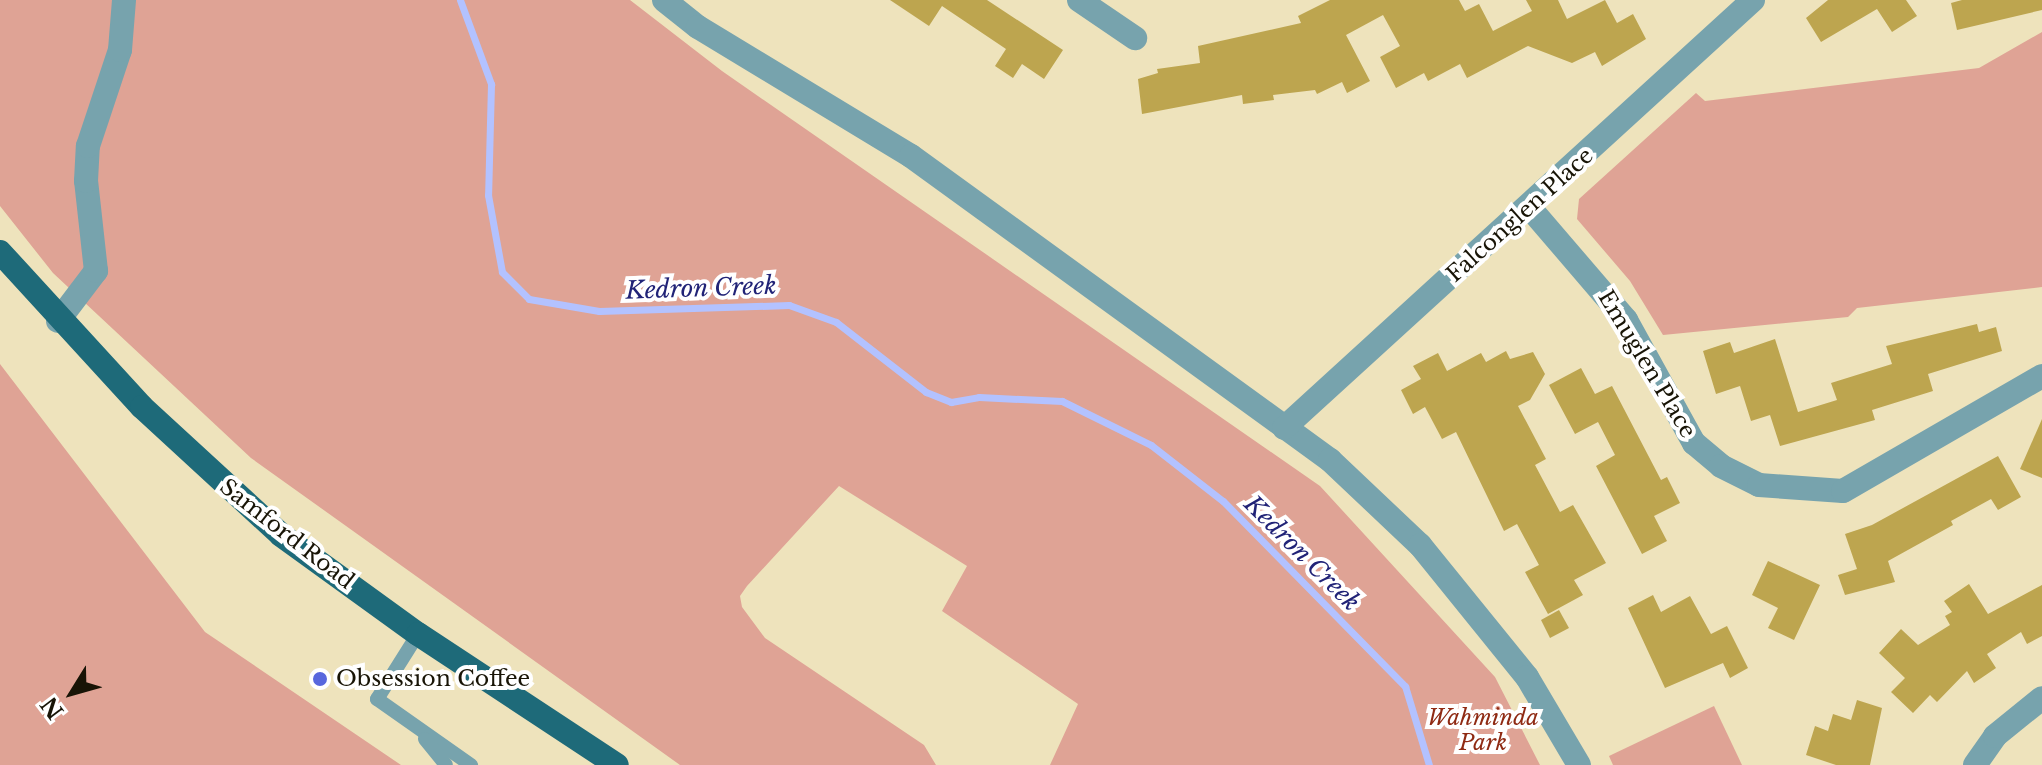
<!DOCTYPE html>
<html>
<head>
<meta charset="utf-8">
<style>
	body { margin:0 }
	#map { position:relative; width:2042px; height:765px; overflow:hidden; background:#eee3bc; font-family:"Libre Baskerville",serif }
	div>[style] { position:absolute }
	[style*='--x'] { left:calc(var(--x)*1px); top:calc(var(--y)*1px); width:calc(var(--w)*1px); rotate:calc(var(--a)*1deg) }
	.green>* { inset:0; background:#dfa395 }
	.stream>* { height:7px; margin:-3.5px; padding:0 3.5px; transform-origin:3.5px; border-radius:3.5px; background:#b3c2ff }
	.building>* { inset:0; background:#bda54f }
	.lane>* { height:14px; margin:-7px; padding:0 7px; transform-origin:7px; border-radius:7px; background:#77a3ad }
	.street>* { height:24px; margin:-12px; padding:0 12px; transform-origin:12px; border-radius:12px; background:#77a3ad }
	.primary>* { height:24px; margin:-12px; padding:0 12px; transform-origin:12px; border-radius:12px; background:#1e6a79 }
	.dots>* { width:22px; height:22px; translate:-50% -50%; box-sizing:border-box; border:4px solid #fff; border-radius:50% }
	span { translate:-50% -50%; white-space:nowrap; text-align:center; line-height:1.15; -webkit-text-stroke:8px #fff; paint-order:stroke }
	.street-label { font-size:22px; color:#181406 }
	.poi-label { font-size:22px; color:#181406 }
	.left { translate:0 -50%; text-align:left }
	.park-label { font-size:22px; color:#8f2a13; font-style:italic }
	.water-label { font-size:24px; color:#212377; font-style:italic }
	.north { position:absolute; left:32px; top:653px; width:80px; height:80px; -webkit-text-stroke:6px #fff; paint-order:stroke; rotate:233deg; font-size:22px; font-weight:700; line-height:32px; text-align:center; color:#181406 }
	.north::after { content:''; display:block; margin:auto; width:28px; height:36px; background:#181406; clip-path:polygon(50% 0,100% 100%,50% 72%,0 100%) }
</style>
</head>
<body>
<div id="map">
	<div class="green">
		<i style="clip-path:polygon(0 0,630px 0,722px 71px,1320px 486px,1495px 677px,1540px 765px,1050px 765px,1078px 704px,942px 611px,967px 566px,839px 486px,747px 586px,740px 596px,742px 607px,765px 638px,924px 745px,936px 765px,680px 765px,251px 458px,53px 273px,0 206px)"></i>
		<i style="clip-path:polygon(2042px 32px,2042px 287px,1857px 308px,1848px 317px,1663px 335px,1630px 281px,1577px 219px,1579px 199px,1696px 93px,1705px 101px,1979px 68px)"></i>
		<i style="clip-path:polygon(0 364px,205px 632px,401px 765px,0 765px)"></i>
		<i style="clip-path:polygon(1714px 706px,1742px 765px,1613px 765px,1609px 756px)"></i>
	</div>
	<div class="stream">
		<i style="--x:460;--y:0;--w:90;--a:69.7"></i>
		<i style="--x:491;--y:84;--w:111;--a:91.5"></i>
		<i style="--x:488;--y:195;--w:78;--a:79.7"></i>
		<i style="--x:502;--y:272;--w:38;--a:45"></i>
		<i style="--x:529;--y:299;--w:71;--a:9.7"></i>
		<i style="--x:599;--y:311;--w:190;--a:-1.8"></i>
		<i style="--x:789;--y:305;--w:50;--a:19.9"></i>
		<i style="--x:836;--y:322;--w:114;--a:37.9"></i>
		<i style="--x:926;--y:392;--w:27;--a:22"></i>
		<i style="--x:951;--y:402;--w:28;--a:-10"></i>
		<i style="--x:979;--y:397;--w:83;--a:2.8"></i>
		<i style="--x:1062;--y:401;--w:99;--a:26.3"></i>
		<i style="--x:1151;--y:445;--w:91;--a:37.9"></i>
		<i style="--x:1223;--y:501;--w:260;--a:45.5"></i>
		<i style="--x:1405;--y:686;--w:83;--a:73.1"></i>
	</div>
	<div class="building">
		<i style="clip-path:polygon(890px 0,987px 0,1063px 50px,1044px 79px,1022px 64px,1013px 78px,995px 66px,1006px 49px,942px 6px,929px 26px)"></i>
		<i style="clip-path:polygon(1330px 0,1459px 0,1465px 11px,1479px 4px,1493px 31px,1532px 11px,1526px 0,1558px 0,1567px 19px,1605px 0,1617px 23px,1633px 14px,1646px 39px,1602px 66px,1595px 52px,1572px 63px,1528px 46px,1467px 78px,1460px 64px,1428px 81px,1424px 73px,1396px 88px,1380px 57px,1400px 46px,1383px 15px,1346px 35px,1370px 81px,1347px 93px,1342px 82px,1317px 94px,1315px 90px,1273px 95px,1274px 100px,1243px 104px,1242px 95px,1142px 114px,1138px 79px,1158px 73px,1157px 69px,1200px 63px,1198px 46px,1301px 23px,1298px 16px)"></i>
		<i style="clip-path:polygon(1828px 0,1906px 0,1917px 16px,1892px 32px,1877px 9px,1821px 42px,1806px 18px)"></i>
		<i style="clip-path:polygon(1962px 0,2042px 0,2042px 10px,1957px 30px,1951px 3px)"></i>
		<i style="clip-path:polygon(1977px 324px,1979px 332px,1996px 327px,2002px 351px,1928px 374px,1933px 391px,1872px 410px,1875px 420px,1780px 446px,1770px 415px,1751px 421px,1740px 386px,1716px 394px,1703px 351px,1730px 342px,1734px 353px,1775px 339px,1798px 412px,1837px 400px,1831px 383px,1892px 364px,1886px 346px)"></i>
		<i style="clip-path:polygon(1506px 351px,1510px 359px,1533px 352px,1545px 374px,1530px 400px,1518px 406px,1546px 459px,1535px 465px,1560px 512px,1573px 505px,1606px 563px,1574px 580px,1583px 595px,1548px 614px,1525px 572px,1539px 565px,1517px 524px,1504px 531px,1456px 432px,1442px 439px,1425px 407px,1413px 414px,1401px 390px,1421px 379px,1413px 366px,1438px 353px,1447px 371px,1481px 353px,1486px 362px)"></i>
		<i style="clip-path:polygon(1581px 368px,1595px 394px,1612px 386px,1661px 480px,1667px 477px,1680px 503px,1654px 516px,1667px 541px,1642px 554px,1596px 466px,1615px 455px,1598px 422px,1575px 434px,1549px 385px)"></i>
		<i style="clip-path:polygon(2042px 419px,2042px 478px,2020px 469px)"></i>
		<i style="clip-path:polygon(1998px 456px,2021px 497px,1998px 510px,1991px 499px,1951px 521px,1953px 525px,1888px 561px,1895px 582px,1845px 595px,1838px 575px,1857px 569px,1845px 534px,1872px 525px)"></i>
		<i style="clip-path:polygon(1768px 561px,1820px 585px,1794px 640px,1768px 628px,1778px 608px,1752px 595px)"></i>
		<i style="clip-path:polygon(1969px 584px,1988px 614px,2042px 585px,2042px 636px,2027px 644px,2021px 632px,1987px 654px,1996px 668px,1974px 683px,1967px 671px,1937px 702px,1930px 695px,1913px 713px,1891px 692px,1905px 678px,1879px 653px,1901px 629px,1918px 645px,1950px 625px,1945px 616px,1952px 612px,1944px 601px)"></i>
		<i style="clip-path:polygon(1653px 595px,1661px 612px,1690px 596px,1711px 634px,1727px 626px,1748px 668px,1730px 678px,1723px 663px,1665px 688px,1628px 608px)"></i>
		<i style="clip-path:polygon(1559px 610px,1569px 628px,1550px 638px,1541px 620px)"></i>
		<i style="clip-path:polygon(1857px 700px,1882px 708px,1870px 765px,1836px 765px,1806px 755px,1815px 726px,1828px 731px,1833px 714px,1851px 720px)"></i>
	</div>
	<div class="lane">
		<i style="--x:418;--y:634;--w:77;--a:122.2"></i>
		<i style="--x:377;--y:699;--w:115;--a:35.1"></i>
		<i style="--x:425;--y:739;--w:33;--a:51"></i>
	</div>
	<div class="street">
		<i style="--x:664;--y:0;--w:43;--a:38.5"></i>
		<i style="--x:698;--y:27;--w:249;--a:31.2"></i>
		<i style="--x:911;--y:156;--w:518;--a:35.96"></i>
		<i style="--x:1330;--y:460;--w:124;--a:43.4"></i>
		<i style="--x:1420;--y:545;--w:170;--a:51"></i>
		<i style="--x:1527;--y:677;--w:102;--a:59.4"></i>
		<i style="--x:1079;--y:0;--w:68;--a:34.2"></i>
		<i style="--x:1530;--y:208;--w:148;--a:49.4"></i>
		<i style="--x:1626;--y:320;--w:141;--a:61.1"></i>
		<i style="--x:1694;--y:443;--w:35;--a:40"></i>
		<i style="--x:1721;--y:466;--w:42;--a:26.6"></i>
		<i style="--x:1759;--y:485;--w:84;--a:4.1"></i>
		<i style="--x:1843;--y:491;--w:230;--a:-30"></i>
		<i style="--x:58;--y:321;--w:63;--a:-52.8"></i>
		<i style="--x:96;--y:271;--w:91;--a:-96.3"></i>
		<i style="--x:86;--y:181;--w:35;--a:-87"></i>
		<i style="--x:88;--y:146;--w:101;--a:-71.6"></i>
		<i style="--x:120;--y:50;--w:50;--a:-85.4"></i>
		<i style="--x:1284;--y:428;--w:635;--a:-42.38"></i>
		<i style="--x:1975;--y:765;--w:35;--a:-55"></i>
		<i style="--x:1995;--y:736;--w:60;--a:-39"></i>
	</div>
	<div class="primary">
		<i style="--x:0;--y:252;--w:210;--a:47.5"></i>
		<i style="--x:142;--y:407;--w:189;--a:42.6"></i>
		<i style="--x:281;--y:535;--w:169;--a:35.9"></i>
		<i style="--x:418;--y:634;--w:238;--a:33.4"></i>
	</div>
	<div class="dots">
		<i style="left:320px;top:679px;background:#5867dd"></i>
	</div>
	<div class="street-label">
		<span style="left:1520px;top:215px;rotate:-42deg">Falconglen Place</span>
		<span style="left:1647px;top:364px;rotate:59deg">Emuglen Place</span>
		<span style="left:287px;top:534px;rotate:38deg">Samford Road</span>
	</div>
	<div class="poi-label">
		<span class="left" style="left:336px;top:679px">Obsession Coffee</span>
	</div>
	<div class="park-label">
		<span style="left:1483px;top:730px">Wahminda<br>Park</span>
	</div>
	<div class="water-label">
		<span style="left:701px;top:288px;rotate:-2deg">Kedron Creek</span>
		<span style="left:1302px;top:553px;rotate:45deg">Kedron Creek</span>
	</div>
	<div class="north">N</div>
</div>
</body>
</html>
